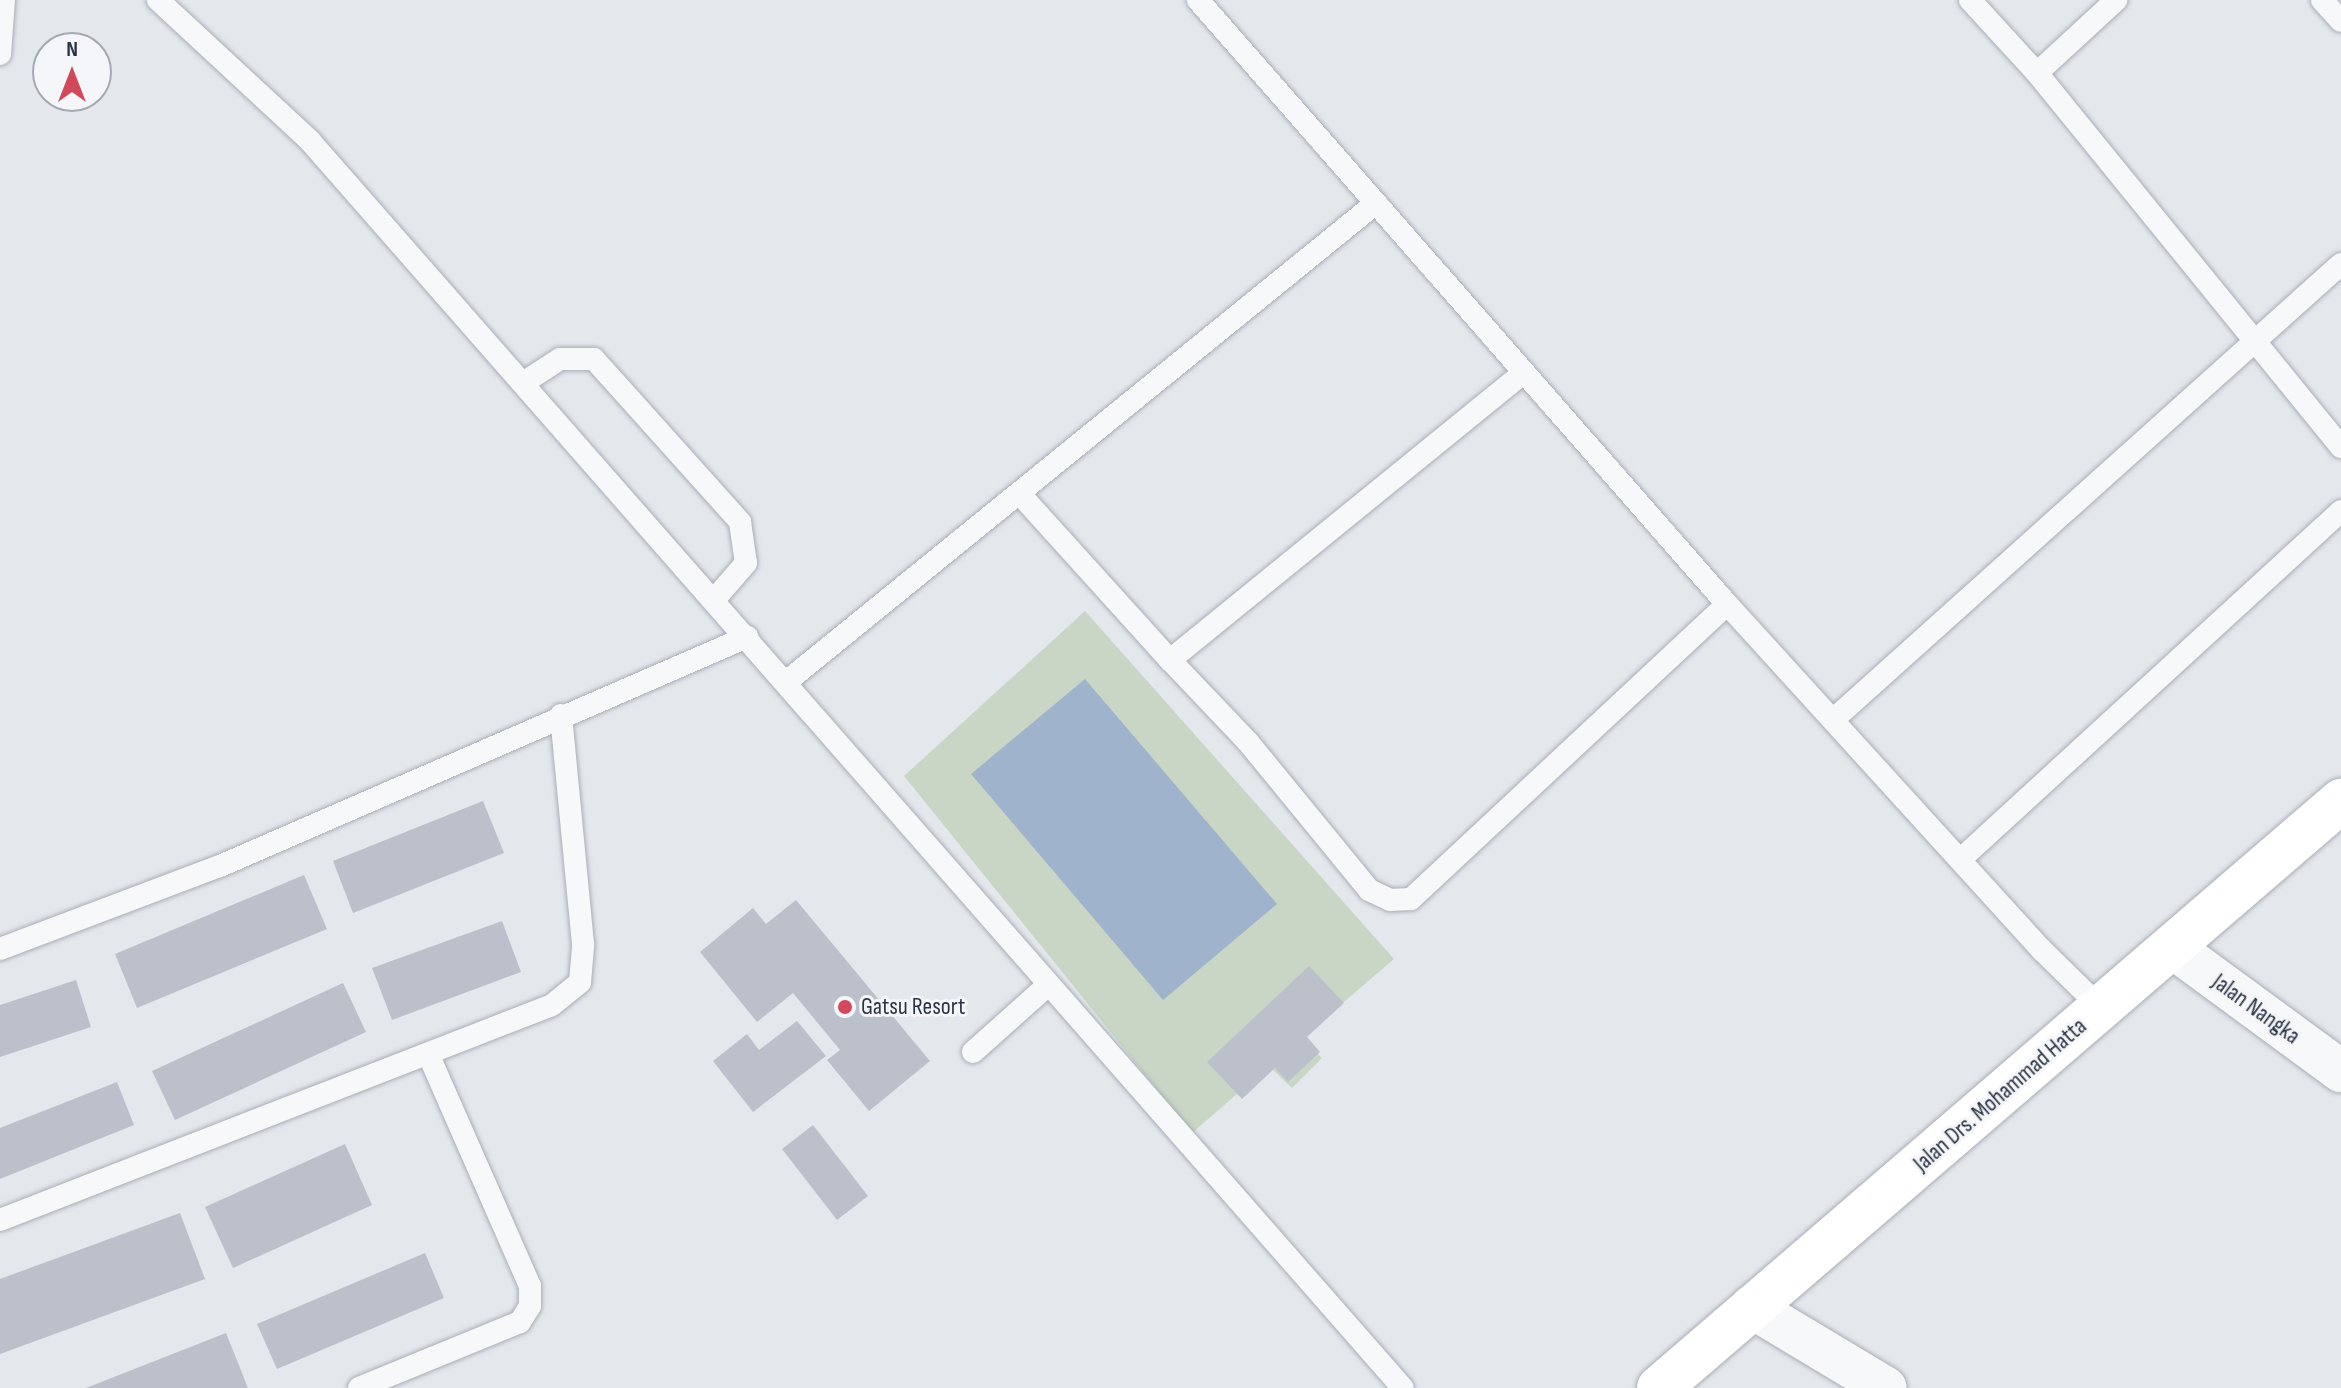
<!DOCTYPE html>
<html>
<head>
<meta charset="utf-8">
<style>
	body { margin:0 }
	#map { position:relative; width:2341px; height:1388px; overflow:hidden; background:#e4e7ec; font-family:"Sofia Sans Condensed",sans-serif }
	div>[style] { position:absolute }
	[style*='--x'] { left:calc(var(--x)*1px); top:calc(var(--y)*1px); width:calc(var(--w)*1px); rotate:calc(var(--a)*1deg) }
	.green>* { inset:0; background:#c9d6c5 }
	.water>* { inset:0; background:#9fb4cc }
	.building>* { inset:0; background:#bbc0ca }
	.roads { filter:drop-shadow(0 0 2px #a9aeb7) drop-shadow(0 0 2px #a9aeb7) }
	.service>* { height:22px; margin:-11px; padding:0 11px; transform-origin:11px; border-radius:11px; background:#f7f8fa }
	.minor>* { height:42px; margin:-21px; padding:0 21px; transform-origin:21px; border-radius:21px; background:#f7f8fa }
	.primary>* { height:44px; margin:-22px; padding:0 22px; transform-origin:22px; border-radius:22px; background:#fff }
	.dots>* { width:22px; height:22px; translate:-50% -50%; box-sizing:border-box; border:4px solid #f4f6f9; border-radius:50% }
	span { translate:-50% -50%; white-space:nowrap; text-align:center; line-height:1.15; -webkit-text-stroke:6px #f4f6f9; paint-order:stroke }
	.poi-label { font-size:24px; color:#2b3445 }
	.left { translate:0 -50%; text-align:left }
	.street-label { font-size:24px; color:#2b3445 }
	.north { position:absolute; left:32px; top:32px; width:80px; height:80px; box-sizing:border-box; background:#f4f6f9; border:2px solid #a4a8b1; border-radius:50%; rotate:0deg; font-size:22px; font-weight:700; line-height:32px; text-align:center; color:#2b3445 }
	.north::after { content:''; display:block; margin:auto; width:28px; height:36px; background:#d1495b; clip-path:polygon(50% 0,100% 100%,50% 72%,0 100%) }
</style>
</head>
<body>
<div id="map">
	<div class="green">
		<i style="clip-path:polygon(1085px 611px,1394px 959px,1302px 1038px,1322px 1058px,1292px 1088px,1269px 1066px,1192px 1133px,904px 776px)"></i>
	</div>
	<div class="water">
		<i style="clip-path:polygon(1085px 679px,1277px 904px,1163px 1000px,971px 774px)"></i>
	</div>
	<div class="building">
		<i style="clip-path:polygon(483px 801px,504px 853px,353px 913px,333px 861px)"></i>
		<i style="clip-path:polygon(304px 875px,327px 929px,137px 1008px,115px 954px)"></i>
		<i style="clip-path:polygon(796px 900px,930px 1061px,869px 1111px,827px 1060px,840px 1050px,793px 993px,757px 1022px,700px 952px,753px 908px,766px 924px)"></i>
		<i style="clip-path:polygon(502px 921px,521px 972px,392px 1020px,372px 968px)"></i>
		<i style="clip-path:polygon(1309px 966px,1344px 1003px,1307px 1037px,1320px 1052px,1288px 1082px,1275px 1068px,1242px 1099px,1207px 1062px)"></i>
		<i style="clip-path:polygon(76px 980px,91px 1027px,0 1057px,0 1005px)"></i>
		<i style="clip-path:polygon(343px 983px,366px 1032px,175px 1120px,152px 1071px)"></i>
		<i style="clip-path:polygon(797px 1021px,826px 1056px,753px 1112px,713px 1061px,747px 1034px,759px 1050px)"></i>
		<i style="clip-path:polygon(117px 1082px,134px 1125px,0 1179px,0 1128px)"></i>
		<i style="clip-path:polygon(813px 1125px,868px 1196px,837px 1220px,782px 1149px)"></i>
		<i style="clip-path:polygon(345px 1144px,372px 1205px,233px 1268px,205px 1207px)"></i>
		<i style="clip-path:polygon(180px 1213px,205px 1279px,0 1354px,0 1279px)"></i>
		<i style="clip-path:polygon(425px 1253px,444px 1298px,277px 1369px,257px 1324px)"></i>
		<i style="clip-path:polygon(226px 1333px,248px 1388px,86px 1388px)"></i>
	</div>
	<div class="roads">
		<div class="service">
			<i style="--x:158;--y:0;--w:207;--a:42.8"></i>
			<i style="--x:310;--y:141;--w:1658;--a:48.77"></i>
			<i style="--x:1198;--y:0;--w:803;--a:48.79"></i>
			<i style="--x:1727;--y:604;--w:468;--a:47.7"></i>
			<i style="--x:2042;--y:950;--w:83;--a:44.5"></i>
			<i style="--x:1970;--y:0;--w:99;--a:47.5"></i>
			<i style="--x:2037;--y:73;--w:482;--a:50.9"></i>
			<i style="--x:2322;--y:0;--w:28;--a:48"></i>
			<i style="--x:0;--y:54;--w:54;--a:-85.8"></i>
			<i style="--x:2037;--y:73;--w:108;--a:-42.7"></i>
			<i style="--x:523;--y:383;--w:44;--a:-33"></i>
			<i style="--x:560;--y:359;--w:34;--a:0"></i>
			<i style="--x:594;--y:359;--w:219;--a:48.1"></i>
			<i style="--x:740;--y:522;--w:41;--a:81.7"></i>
			<i style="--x:746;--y:563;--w:49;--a:130.9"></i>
			<i style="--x:1019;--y:493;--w:225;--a:47.9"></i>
			<i style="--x:1170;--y:660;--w:456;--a:-39.1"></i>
			<i style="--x:1170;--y:660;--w:113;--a:46.4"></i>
			<i style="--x:1248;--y:742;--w:191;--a:50.7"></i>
			<i style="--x:1369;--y:890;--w:23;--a:25"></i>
			<i style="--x:1390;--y:900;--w:21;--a:-3"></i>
			<i style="--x:1411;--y:899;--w:432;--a:-43"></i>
			<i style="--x:786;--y:682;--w:760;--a:-39.07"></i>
			<i style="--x:1834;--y:719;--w:681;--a:-41.91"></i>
			<i style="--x:1962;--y:858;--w:514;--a:-42.48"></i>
			<i style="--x:0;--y:949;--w:235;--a:-20.7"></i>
			<i style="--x:220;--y:866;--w:575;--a:-23.49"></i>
			<i style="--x:973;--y:1052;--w:101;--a:-41.8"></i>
			<i style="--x:0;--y:1220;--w:592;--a:-21.28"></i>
			<i style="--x:552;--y:1005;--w:36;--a:-39"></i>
			<i style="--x:580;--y:982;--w:38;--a:-85"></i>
			<i style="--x:583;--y:944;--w:230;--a:-95.5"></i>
			<i style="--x:359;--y:1388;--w:174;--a:-22.3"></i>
			<i style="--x:520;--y:1322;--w:19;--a:-58"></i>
			<i style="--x:530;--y:1306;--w:20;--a:-90"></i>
			<i style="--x:530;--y:1286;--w:253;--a:-113.7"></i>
		</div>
		<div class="minor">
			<i style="--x:2172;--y:947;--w:210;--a:36.3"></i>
			<i style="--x:1751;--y:1307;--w:157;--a:31"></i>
		</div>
		<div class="primary">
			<i style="--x:1659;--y:1388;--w:900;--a:-40.72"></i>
		</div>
	</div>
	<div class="dots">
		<i style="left:845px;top:1007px;background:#d1495b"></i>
	</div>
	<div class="poi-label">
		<span class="left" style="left:861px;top:1007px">Gatsu Resort</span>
	</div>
	<div class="street-label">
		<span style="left:2256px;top:1009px;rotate:36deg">Jalan Nangka</span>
		<span style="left:2000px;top:1095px;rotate:-41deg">Jalan Drs. Mohammad Hatta</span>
	</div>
	<div class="north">N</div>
</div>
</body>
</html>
